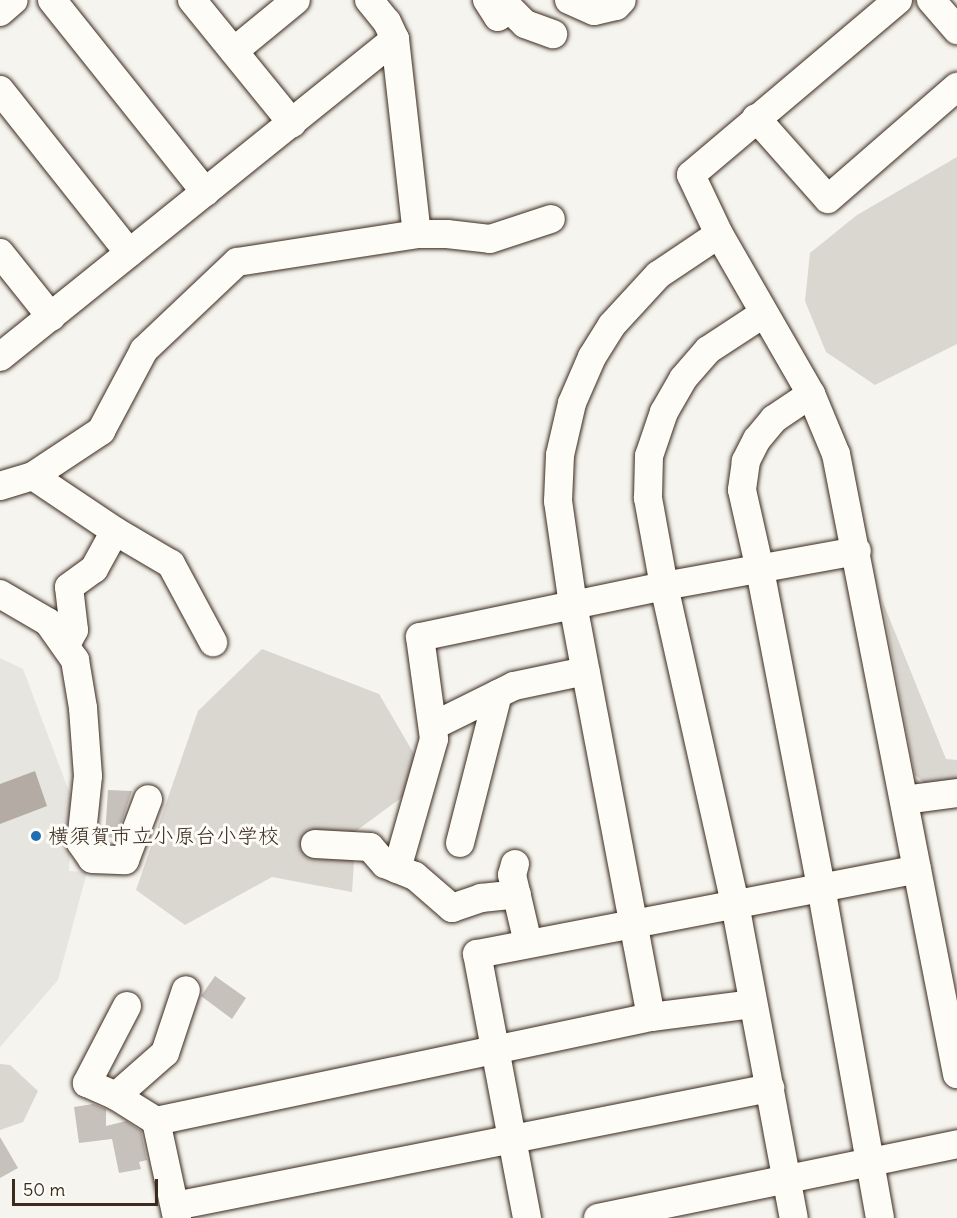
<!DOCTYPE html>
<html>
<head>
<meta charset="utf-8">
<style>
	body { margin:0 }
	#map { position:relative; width:957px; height:1218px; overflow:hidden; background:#f5f4ee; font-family:Delius,"Klee One",sans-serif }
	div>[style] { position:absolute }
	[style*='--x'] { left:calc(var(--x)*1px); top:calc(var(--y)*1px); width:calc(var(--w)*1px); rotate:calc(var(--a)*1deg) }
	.built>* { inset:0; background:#e7e5df }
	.green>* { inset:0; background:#dad6d0 }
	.water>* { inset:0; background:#b4aca4 }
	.building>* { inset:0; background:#c7c1bb }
	.roads { filter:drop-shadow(0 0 2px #3b2a1e) drop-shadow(0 0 2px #3b2a1e) }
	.minor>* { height:28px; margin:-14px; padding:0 14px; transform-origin:14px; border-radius:14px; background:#fdfcf7 }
	.dots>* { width:16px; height:16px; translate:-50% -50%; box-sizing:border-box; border:3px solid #fdfcf7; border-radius:50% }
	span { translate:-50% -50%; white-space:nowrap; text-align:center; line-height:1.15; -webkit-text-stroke:6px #fdfcf7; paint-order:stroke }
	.poi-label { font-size:21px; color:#3b2a1e }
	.left { translate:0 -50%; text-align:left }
	.scale { position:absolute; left:12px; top:1179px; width:146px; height:27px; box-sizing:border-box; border:3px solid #3b2a1e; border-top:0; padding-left:8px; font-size:18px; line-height:21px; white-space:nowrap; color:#3b2a1e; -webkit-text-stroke:4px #fdfcf7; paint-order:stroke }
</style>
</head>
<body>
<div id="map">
	<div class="built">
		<i style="clip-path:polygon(0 658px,23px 669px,73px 802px,69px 871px,87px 872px,58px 980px,0 1047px)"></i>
	</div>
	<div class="green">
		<i style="clip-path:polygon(957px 157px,957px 344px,875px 385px,826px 352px,805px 301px,810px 253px,857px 215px)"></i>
		<i style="clip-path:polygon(882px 600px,946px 759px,957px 760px,957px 786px,932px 789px,915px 775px)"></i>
		<i style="clip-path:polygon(262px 649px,379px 694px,417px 759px,405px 795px,356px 831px,352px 892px,272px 877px,185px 925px,136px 890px,198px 711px)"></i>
		<i style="clip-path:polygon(0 1064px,10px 1065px,38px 1091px,23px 1122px,0 1130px)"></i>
	</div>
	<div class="water">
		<i style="clip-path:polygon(35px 771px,47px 806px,0 824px,0 784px)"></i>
	</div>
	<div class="building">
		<i style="clip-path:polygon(108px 790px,132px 791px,116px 838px,105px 837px)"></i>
		<i style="clip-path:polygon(215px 976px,246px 998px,232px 1019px,201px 996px)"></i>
		<i style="clip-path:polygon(93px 1104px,106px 1109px,106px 1126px,126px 1121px,141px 1131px,147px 1160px,139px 1162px,141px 1169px,119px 1173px,112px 1139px,79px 1143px,74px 1107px)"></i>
		<i style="clip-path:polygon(0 1137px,18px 1168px,0 1178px)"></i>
	</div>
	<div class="roads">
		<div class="minor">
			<i style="--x:52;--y:0;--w:246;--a:51.4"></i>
			<i style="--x:192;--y:0;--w:159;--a:50.9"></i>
			<i style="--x:369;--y:0;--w:28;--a:51"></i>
			<i style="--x:387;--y:22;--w:19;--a:65"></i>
			<i style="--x:395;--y:39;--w:196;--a:83.6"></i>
			<i style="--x:487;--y:0;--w:20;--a:57"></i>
			<i style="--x:498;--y:17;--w:14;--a:-34"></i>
			<i style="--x:510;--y:9;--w:21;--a:45"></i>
			<i style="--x:525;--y:24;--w:30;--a:20"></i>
			<i style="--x:569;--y:0;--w:27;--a:24"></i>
			<i style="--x:594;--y:11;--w:23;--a:-13"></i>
			<i style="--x:616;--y:6;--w:8;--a:-45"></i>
			<i style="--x:898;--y:0;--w:271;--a:139.8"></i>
			<i style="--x:691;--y:175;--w:65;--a:64.6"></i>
			<i style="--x:719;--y:234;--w:185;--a:60.1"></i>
			<i style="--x:811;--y:394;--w:65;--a:67.4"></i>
			<i style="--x:836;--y:454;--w:632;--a:78.96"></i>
			<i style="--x:931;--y:0;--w:40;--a:49"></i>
			<i style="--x:0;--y:12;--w:18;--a:-41"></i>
			<i style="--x:234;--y:51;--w:80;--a:-39.4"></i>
			<i style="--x:0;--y:90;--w:208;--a:51.6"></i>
			<i style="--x:756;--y:118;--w:108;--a:48.4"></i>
			<i style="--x:828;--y:199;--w:171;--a:-41"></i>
			<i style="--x:0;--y:253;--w:82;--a:51.4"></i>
			<i style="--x:763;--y:314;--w:66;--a:146.8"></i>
			<i style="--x:708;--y:350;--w:38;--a:131"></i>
			<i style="--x:683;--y:379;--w:38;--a:120"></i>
			<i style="--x:664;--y:412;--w:46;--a:108.8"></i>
			<i style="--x:649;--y:456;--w:42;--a:91.4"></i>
			<i style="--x:648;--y:498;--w:89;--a:79.7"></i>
			<i style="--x:664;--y:586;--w:326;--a:77.4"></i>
			<i style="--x:735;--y:904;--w:319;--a:79.4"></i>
			<i style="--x:0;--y:357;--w:507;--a:-38.84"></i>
			<i style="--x:811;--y:394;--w:45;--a:146"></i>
			<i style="--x:774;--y:419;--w:26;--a:130"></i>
			<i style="--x:757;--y:439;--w:25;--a:117"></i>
			<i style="--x:746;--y:461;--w:29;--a:98"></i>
			<i style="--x:742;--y:490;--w:82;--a:77.3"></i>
			<i style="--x:760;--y:570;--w:323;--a:79.1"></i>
			<i style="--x:821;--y:887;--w:336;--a:79.9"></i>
			<i style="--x:33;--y:476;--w:99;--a:33.9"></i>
			<i style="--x:115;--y:531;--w:65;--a:30.5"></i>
			<i style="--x:171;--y:564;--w:89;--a:61.7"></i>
			<i style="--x:0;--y:486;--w:34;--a:-17"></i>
			<i style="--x:33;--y:476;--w:82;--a:-33.5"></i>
			<i style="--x:101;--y:431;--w:92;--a:-62"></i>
			<i style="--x:144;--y:350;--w:128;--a:-43.4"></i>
			<i style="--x:237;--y:262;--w:182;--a:-8.8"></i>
			<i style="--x:417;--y:234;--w:30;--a:0"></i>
			<i style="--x:447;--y:234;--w:43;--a:6.6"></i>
			<i style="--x:490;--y:239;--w:64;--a:-18.2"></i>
			<i style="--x:0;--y:594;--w:56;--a:30.3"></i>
			<i style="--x:48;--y:622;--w:47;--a:54.6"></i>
			<i style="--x:75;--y:660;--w:49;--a:80.5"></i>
			<i style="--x:83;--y:708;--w:68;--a:85.8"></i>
			<i style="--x:88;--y:776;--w:67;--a:96"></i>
			<i style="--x:81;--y:843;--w:19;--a:55"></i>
			<i style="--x:92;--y:859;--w:33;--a:2"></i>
			<i style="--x:125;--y:860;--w:65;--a:-69.3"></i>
			<i style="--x:66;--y:645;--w:17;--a:-62"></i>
			<i style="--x:74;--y:630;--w:43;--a:-96.6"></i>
			<i style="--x:69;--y:587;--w:31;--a:-36"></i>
			<i style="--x:94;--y:569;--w:43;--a:-61.1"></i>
			<i style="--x:433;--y:726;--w:90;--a:-26.3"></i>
			<i style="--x:514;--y:686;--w:73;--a:-11.9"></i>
			<i style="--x:904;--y:800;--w:53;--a:-7.5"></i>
			<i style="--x:460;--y:843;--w:154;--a:-75.7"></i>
			<i style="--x:315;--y:844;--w:55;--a:3.1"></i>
			<i style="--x:370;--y:847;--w:23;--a:49"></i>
			<i style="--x:385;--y:864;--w:32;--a:22"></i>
			<i style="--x:415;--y:876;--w:49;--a:40.9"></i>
			<i style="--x:452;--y:908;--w:31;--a:-19"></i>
			<i style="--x:481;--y:898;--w:36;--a:-6"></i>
			<i style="--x:515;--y:864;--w:11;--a:105"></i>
			<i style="--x:512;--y:875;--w:70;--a:76.8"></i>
			<i style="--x:397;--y:869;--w:135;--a:-74.1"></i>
			<i style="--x:434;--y:739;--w:103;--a:-97.8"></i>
			<i style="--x:420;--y:637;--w:249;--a:-11.8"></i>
			<i style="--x:664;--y:586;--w:196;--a:-10.3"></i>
			<i style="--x:127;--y:1006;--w:87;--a:117.5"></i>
			<i style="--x:87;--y:1083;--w:32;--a:24"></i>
			<i style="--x:116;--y:1096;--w:47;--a:32"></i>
			<i style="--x:651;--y:1017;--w:419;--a:-100.7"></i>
			<i style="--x:573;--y:605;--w:105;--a:-98.2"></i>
			<i style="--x:558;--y:501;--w:46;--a:-87.5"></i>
			<i style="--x:560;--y:455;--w:53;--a:-77"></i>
			<i style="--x:572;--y:403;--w:50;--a:-66.5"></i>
			<i style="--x:592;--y:357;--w:38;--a:-58"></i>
			<i style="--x:612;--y:325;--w:68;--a:-47.4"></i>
			<i style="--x:658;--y:275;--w:73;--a:-33.9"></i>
			<i style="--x:116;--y:1096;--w:65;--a:-41.3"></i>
			<i style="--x:165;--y:1053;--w:66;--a:-71.6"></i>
			<i style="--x:175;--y:1206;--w:607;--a:-11.22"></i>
			<i style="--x:177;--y:1218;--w:99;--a:-102.2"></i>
			<i style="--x:156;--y:1121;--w:506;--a:-11.87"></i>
			<i style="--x:651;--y:1017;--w:102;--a:-7.3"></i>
			<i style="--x:527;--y:1218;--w:269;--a:-100.7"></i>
			<i style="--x:477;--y:954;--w:448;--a:-10.9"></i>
			<i style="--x:598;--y:1218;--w:367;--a:-11.6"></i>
		</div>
	</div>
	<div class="dots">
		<i style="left:36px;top:836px;background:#1f6fb2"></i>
	</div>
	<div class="poi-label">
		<span class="left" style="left:48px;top:836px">横須賀市立小原台小学校</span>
	</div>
	<div class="scale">50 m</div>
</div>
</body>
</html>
